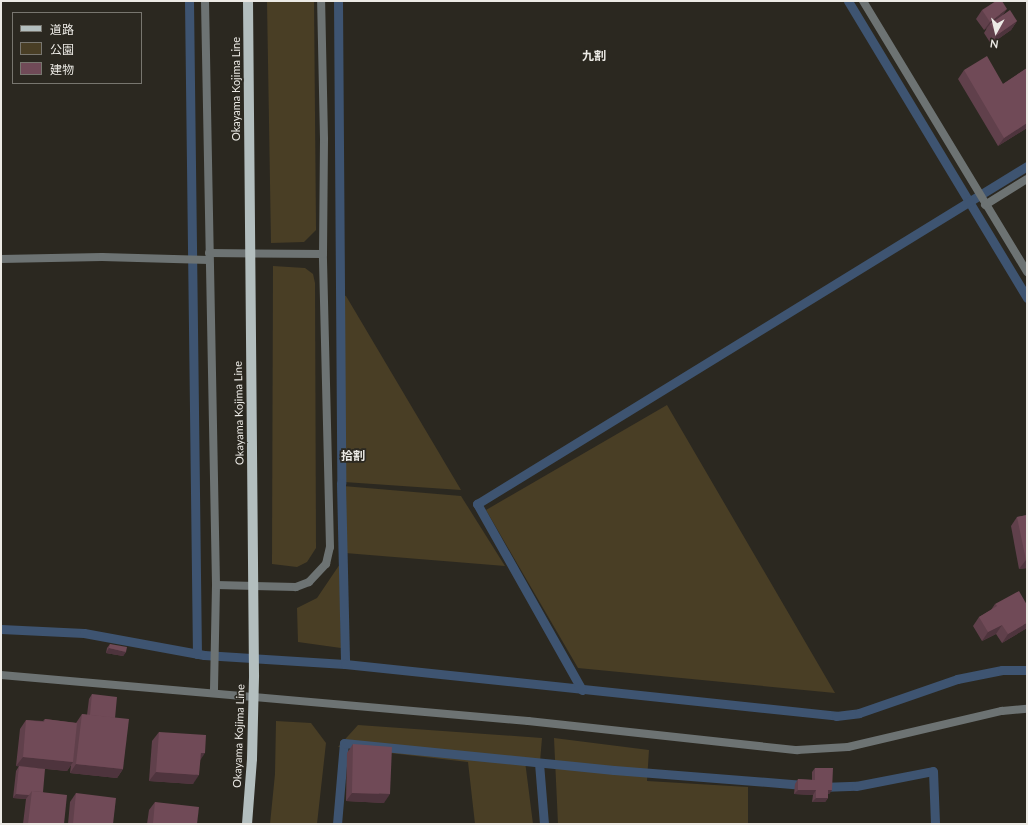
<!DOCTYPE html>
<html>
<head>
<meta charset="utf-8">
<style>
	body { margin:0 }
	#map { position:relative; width:1028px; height:825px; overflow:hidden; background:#2b2820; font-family:Lato,"Noto Sans JP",sans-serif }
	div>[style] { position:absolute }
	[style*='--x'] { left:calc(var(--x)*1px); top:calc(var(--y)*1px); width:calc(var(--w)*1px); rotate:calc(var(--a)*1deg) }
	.green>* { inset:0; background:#493e25 }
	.stream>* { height:9px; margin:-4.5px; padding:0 4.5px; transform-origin:4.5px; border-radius:4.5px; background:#3e5471 }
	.minor>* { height:8px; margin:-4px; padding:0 4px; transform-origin:4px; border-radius:4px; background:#6d7373 }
	.primary>* { height:10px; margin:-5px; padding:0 5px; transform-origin:5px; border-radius:5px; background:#b3bebe }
	.wall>* { inset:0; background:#60404b }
	.shaded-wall>* { inset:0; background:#4e343d }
	.building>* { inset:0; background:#704a57 }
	span { translate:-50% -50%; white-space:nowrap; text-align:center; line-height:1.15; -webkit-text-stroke:3.5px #2b2820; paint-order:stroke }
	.street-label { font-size:11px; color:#eceae5 }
	.neighbourhood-label { font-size:12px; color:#eceae5; font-weight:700 }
	.frame { position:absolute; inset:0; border:2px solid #eceae5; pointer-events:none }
	.legend { position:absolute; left:12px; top:12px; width:130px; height:72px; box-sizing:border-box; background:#2b2820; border:1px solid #78766f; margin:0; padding:5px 7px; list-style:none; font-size:12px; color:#eceae5 }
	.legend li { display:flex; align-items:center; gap:8px; height:20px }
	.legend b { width:20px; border:1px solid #78766f }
	.north { position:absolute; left:976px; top:12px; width:40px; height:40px; -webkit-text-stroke:3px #2b2820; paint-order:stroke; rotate:188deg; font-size:11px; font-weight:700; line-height:16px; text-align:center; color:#eceae5 }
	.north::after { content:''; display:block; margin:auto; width:14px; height:18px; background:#eceae5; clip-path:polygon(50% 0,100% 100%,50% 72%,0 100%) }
</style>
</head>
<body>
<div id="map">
	<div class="green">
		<i style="clip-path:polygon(267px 1px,314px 1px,316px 230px,304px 242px,271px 243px)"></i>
		<i style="clip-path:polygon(273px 266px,305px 268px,313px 274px,315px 283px,316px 548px,307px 562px,297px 567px,272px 564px)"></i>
		<i style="clip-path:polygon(341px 295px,346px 296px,461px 490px,344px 482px)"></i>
		<i style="clip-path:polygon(667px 405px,835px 693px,578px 668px,486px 510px)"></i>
		<i style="clip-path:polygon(343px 486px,461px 496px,505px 566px,345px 553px)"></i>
		<i style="clip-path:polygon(340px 564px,341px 648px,298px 642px,297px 608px,317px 598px)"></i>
		<i style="clip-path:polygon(276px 721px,311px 723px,326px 743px,317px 824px,270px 824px,275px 774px)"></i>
		<i style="clip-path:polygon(358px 725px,542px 738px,540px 762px,525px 761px,533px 824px,475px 824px,468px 762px,338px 747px)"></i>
		<i style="clip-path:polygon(554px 738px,649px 750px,647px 781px,748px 787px,748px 824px,558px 824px)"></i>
	</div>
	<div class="stream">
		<i style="--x:189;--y:1;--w:653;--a:89.3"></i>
		<i style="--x:338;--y:1;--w:482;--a:89.6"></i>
		<i style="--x:341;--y:483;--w:181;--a:88.7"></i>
		<i style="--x:848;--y:1;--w:347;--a:58.9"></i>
		<i style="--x:1;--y:629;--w:83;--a:2.8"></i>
		<i style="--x:84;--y:633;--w:122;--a:10.4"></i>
		<i style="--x:204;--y:655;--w:141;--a:3.7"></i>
		<i style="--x:345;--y:664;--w:494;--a:6"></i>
		<i style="--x:836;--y:716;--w:23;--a:-7"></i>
		<i style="--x:859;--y:713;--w:104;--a:-19.1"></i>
		<i style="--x:957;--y:679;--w:46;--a:-11.3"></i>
		<i style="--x:1002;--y:670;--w:25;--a:0"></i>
		<i style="--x:582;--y:690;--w:214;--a:-119.4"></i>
		<i style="--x:477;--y:504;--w:646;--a:-31.57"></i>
		<i style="--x:539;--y:763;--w:61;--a:85.3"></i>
		<i style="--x:821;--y:787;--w:35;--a:-2"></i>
		<i style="--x:856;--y:786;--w:78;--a:-11"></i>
		<i style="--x:933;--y:771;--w:53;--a:87.8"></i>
		<i style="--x:337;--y:824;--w:81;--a:-85.1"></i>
		<i style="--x:344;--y:743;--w:271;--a:5.7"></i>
		<i style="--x:614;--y:770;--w:193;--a:4.5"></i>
	</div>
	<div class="minor">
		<i style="--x:205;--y:1;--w:584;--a:88.92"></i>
		<i style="--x:216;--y:585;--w:107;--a:91.1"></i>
		<i style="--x:863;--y:1;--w:317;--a:58.8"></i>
		<i style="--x:985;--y:205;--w:49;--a:-31.8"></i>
		<i style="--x:209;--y:253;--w:114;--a:0.5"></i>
		<i style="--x:1;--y:259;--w:101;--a:-1.1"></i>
		<i style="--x:102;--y:257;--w:107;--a:1.6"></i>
		<i style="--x:216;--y:585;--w:80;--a:1.4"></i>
		<i style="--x:296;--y:587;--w:14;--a:-21"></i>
		<i style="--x:309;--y:582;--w:25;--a:-47"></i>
		<i style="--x:326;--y:564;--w:17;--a:-77"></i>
		<i style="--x:330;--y:547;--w:293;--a:-91.4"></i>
		<i style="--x:323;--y:254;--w:115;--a:-89.5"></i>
		<i style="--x:324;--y:139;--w:138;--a:-91.2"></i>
		<i style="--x:1;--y:675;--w:529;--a:4.99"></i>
		<i style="--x:528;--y:721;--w:271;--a:6.2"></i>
		<i style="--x:797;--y:750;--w:51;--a:-3.4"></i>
		<i style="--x:848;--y:747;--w:158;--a:-13.2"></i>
		<i style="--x:1002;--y:711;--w:25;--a:-5"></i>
	</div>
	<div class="primary">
		<i style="--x:247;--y:824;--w:65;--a:-85.6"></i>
		<i style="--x:252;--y:759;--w:84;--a:-88.6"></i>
		<i style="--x:254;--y:675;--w:674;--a:-90.51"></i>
	</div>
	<div class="wall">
		<i style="clip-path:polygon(982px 10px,1004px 15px,1017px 21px,1011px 30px,991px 44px,984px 33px,987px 28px,984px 30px,976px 19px)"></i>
		<i style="clip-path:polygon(1027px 68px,1027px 128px,998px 146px,958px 79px,964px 70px,1003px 84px)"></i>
		<i style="clip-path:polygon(1027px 515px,1027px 568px,1019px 569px,1011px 526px,1017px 517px)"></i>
		<i style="clip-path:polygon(995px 604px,1027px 628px,1002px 643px,996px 634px,982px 641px,973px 626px,979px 617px,991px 610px)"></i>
		<i style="clip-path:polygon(110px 644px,126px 652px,123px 656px,106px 653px,107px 648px)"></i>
		<i style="clip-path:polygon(92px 694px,115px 718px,123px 769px,117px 778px,70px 773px,71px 765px,67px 771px,16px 766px,20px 729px,26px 720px,43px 721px,45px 719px,76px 723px,82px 714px,87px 715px,89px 699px)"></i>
		<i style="clip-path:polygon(159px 732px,200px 759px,193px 784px,149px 781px,152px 741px)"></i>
		<i style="clip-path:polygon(353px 744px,384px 803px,346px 801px,347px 753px)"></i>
		<i style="clip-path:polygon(19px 766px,43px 792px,64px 824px,23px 824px,26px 799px,13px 798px,16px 771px)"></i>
		<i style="clip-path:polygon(815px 768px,832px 790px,829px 794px,828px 794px,828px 798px,825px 802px,812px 802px,813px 795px,794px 794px,795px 784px,798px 779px,812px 780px,812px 772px)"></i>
		<i style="clip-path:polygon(76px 793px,113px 824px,68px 824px,70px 802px)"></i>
		<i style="clip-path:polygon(155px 802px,197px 824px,147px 824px,149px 810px)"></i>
	</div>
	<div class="shaded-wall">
		<i style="clip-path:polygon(1007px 9px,1001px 18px,990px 24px,987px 28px,984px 30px,990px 22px)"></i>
		<i style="clip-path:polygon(1017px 21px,1011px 30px,991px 44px,997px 35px)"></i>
		<i style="clip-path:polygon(1027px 123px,1027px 128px,998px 146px,1004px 138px)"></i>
		<i style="clip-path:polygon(1026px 560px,1027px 560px,1027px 568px,1019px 569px)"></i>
		<i style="clip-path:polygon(1027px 623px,1027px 628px,1002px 643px,1008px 634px)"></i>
		<i style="clip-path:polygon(1002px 625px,996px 634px,982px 641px,988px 632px)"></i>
		<i style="clip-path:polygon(109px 648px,126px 652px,123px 656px,106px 653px)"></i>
		<i style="clip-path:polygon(201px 753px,205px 753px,199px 762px)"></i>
		<i style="clip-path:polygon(23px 757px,73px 762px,67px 771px,16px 766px)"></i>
		<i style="clip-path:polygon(76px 764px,123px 769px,117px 778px,70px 773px)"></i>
		<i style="clip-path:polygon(156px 772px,199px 775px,193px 784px,149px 781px)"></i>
		<i style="clip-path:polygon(798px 790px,816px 790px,813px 795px,794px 794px)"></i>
		<i style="clip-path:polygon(828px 790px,832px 790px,829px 794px,825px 794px)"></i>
		<i style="clip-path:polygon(352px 793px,390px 794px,384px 803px,346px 801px)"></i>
		<i style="clip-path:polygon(16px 794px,29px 795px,26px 799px,13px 798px)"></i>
		<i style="clip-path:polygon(816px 798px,828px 798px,825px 802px,812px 802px)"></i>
	</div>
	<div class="building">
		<i style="clip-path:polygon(996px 1px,1002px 1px,1007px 9px,990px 22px,982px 10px)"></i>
		<i style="clip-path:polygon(1010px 10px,1017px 21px,997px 35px,990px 24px)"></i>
		<i style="clip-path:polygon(987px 56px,1003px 84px,1027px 68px,1027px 123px,1004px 138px,964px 70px)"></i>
		<i style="clip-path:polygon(1027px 515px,1027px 560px,1026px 560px,1017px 517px)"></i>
		<i style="clip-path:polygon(1019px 591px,1027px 605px,1027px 623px,1008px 634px,1002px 625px,988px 632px,979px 617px,997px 606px,995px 604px)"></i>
		<i style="clip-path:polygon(110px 644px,127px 647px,126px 652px,109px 648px)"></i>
		<i style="clip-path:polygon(92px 694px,117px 697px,115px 718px,90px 715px)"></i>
		<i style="clip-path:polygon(82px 714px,129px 719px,123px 769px,76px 764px)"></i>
		<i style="clip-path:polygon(45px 719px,77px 723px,73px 762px,23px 757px,26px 720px,44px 722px)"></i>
		<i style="clip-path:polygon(159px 732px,206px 735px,205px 753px,201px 753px,199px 775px,156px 772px)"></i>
		<i style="clip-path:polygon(353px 744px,392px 747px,390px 794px,352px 793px)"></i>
		<i style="clip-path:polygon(19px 766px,45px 769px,43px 792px,32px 791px,29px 795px,16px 794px)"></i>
		<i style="clip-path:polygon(815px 768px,833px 768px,832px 790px,828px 790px,828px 798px,816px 798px,816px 790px,798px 790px,798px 779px,815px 780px)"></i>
		<i style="clip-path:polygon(32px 791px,67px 795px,64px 824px,28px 824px)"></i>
		<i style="clip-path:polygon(76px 793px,116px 798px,113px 824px,73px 824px)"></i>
		<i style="clip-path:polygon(155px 802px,199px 807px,197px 824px,153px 824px)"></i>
	</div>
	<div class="street-label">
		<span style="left:236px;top:89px;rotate:-90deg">Okayama Kojima Line</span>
		<span style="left:239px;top:413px;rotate:-91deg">Okayama Kojima Line</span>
		<span style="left:239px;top:736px;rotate:-88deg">Okayama Kojima Line</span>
	</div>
	<div class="neighbourhood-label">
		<span style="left:594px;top:56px">九割</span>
		<span style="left:353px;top:456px">拾割</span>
	</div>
	<div class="frame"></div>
	<ul class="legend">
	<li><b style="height:5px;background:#b3bebe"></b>道路</li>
	<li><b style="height:11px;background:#493e25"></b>公園</li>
	<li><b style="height:11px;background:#704a57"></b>建物</li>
	</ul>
	<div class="north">N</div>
</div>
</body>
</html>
